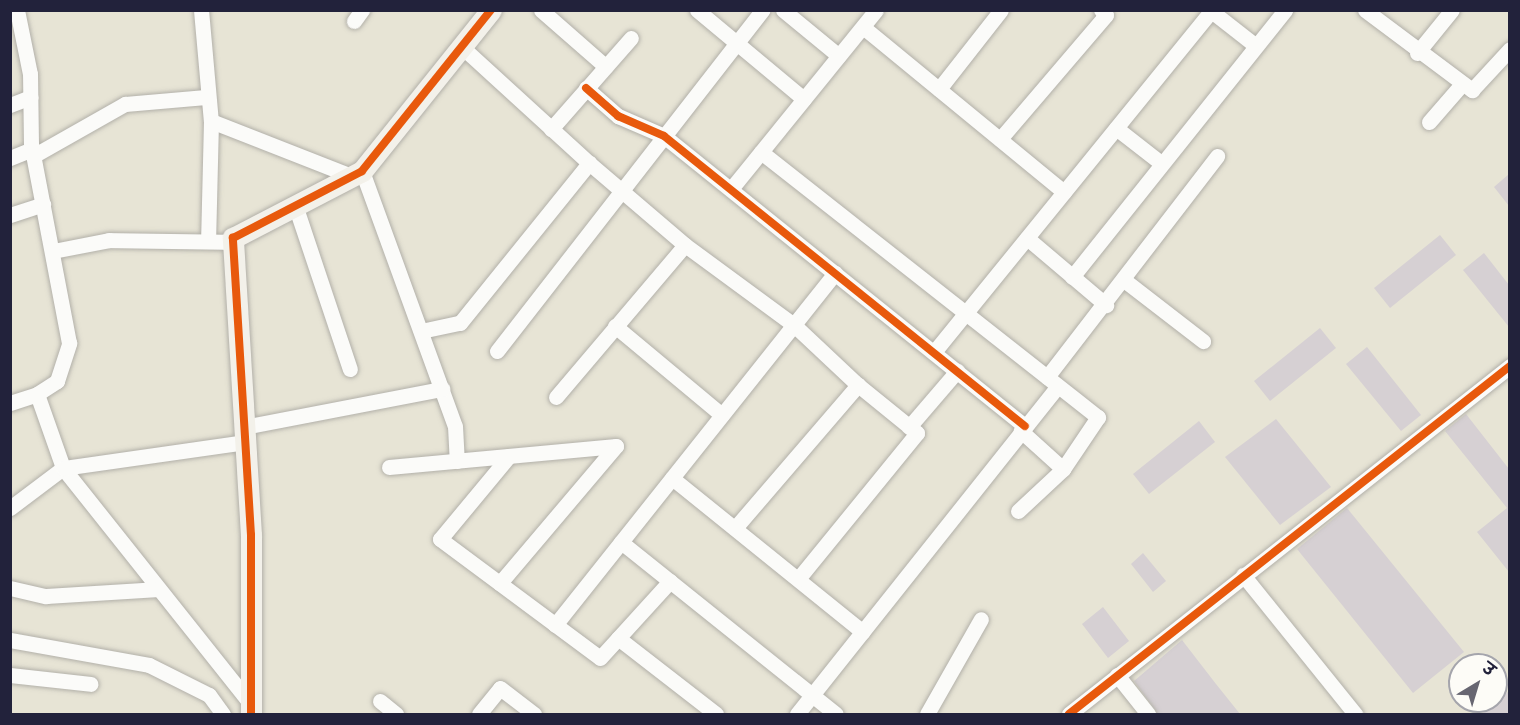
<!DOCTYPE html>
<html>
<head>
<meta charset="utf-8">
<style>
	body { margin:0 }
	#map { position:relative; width:1520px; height:725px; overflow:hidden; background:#e7e4d5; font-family:"Balsamiq Sans","Playpen Sans Deva",sans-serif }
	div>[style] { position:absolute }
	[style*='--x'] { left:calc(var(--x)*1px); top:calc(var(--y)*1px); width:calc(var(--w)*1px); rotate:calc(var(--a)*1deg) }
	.building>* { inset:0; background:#d6d0d3 }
	.roads { filter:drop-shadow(0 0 2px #b2b0a9) drop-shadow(0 0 2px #b2b0a9) }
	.street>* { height:15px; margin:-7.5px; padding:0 7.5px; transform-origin:7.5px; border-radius:7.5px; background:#fbfbf9 }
	.secondary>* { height:21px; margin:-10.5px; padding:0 10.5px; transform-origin:10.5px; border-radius:10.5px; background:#f3f1ea }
	.cycleway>* { height:8px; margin:-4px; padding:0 4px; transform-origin:4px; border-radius:4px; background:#e8590c }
	span { translate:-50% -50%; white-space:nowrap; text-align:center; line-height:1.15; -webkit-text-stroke:6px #fdfcf7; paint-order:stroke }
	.frame { position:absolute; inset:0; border:12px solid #22223b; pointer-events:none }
	.north { position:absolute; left:1448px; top:653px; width:60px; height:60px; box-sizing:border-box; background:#fdfcf7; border:2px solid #a5a5ac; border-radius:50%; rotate:38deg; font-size:16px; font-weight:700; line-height:24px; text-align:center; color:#22223b }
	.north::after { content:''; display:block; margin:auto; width:21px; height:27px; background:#676671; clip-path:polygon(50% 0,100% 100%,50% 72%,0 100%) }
</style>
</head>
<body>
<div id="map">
	<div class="building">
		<i style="clip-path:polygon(1509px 174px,1509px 206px,1494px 187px)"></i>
		<i style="clip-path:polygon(1440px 235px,1456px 255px,1390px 308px,1374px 288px)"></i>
		<i style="clip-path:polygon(1484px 253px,1509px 285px,1509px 327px,1463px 270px)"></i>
		<i style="clip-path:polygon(1320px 328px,1336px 348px,1270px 401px,1254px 381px)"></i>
		<i style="clip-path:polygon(1367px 347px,1421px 415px,1401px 431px,1346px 364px)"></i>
		<i style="clip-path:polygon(1466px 414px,1509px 469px,1509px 572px,1477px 532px,1507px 508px,1445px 431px)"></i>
		<i style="clip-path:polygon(1276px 419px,1331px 487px,1280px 525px,1225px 457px)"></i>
		<i style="clip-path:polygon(1199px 421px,1215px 442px,1149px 494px,1133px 474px)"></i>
		<i style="clip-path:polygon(1347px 508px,1464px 652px,1413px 693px,1297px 549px)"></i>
		<i style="clip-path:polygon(1143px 553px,1166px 581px,1153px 592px,1131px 564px)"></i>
		<i style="clip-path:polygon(1103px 607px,1129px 641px,1108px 658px,1082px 624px)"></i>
		<i style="clip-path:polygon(1182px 640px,1216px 684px,1240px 714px,1158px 714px,1134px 681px)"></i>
		<i style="clip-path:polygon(1509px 691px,1509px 714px,1482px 714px)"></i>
	</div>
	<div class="roads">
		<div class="street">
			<i style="--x:201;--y:10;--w:111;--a:84.9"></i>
			<i style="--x:211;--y:121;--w:120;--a:91.4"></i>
			<i style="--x:541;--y:10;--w:86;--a:41.2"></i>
			<i style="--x:697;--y:10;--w:139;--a:39.8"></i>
			<i style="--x:783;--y:10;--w:72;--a:39.4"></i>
			<i style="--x:1210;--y:10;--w:58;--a:38"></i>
			<i style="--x:1365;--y:10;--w:134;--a:36.8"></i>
			<i style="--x:1472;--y:90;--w:56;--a:-47.2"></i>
			<i style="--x:354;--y:21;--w:14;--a:-54"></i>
			<i style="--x:863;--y:27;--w:260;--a:39.4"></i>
			<i style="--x:1417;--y:53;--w:55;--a:-50.9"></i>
			<i style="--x:586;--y:88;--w:43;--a:41.2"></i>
			<i style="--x:618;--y:116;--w:50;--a:23.5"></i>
			<i style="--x:664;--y:136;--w:463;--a:38.8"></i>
			<i style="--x:939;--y:89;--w:100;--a:-51.9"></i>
			<i style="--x:10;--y:105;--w:22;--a:-21"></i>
			<i style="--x:211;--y:121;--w:150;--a:21.4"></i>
			<i style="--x:1429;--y:122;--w:50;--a:-49"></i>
			<i style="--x:1116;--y:128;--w:58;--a:38"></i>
			<i style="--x:551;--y:129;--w:121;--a:-48.7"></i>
			<i style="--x:1000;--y:139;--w:163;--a:-49.5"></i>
			<i style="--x:1106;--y:15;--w:7;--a:-135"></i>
			<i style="--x:761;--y:152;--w:429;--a:38.2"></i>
			<i style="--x:1098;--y:417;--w:63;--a:123.9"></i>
			<i style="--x:1063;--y:469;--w:57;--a:-137.9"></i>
			<i style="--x:33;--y:156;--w:106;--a:-29.5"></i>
			<i style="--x:125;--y:104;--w:81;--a:-4.9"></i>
			<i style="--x:10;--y:158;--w:24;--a:-22"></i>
			<i style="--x:362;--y:171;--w:271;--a:70"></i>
			<i style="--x:455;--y:426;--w:35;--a:87"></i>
			<i style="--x:731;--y:189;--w:230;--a:-51"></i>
			<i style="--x:295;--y:205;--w:173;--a:71.5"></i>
			<i style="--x:10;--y:215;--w:35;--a:-18"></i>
			<i style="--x:1027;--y:238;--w:104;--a:40.3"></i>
			<i style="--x:685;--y:245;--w:135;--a:36.3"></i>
			<i style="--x:794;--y:325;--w:88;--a:43.2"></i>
			<i style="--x:53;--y:251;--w:57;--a:-11.1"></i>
			<i style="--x:109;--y:240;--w:124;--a:0.9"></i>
			<i style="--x:1072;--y:277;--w:342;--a:-51.4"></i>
			<i style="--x:1124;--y:280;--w:100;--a:37.7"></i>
			<i style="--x:615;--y:326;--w:139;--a:39.8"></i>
			<i style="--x:421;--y:331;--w:40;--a:-12"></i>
			<i style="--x:460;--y:323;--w:206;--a:-51.1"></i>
			<i style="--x:589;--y:163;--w:172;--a:-137.6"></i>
			<i style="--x:497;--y:351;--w:432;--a:-52.1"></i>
			<i style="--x:934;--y:352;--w:439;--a:-50.9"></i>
			<i style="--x:1047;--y:377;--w:279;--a:-52.4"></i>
			<i style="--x:37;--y:394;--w:78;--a:70.6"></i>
			<i style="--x:63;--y:468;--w:300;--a:51.5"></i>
			<i style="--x:556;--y:397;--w:199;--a:-49.7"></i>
			<i style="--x:685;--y:245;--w:126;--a:-139.5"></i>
			<i style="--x:10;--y:403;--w:28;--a:-18"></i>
			<i style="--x:37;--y:394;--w:24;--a:-33"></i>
			<i style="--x:57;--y:381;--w:40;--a:-72"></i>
			<i style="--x:69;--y:343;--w:203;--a:-100.8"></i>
			<i style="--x:31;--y:144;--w:70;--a:-90.8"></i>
			<i style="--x:30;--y:74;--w:65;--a:-101.5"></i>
			<i style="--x:244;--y:427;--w:202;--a:-10.9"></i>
			<i style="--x:909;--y:427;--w:74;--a:-49.4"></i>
			<i style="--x:509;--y:456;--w:108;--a:129.7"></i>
			<i style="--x:440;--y:539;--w:199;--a:36.6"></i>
			<i style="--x:600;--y:658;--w:104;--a:-47.7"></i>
			<i style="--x:389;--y:467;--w:228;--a:-5.3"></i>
			<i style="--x:616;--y:446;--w:180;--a:130.3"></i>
			<i style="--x:672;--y:478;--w:245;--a:38.9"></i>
			<i style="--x:10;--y:508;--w:66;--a:-37"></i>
			<i style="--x:63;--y:468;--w:184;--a:-8.1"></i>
			<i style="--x:1018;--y:511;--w:62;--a:-43"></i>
			<i style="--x:735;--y:528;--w:189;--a:-49.3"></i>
			<i style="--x:858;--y:385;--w:76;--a:39.1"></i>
			<i style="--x:917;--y:433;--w:188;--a:129.2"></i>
			<i style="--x:621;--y:542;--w:275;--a:38.7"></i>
			<i style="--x:1243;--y:575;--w:179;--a:51.1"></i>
			<i style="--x:10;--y:588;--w:37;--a:13"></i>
			<i style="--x:46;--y:596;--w:113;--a:-3.5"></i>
			<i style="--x:555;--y:625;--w:450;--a:-51.5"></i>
			<i style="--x:618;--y:638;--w:124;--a:37.8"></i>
			<i style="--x:10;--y:640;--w:141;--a:10.2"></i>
			<i style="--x:149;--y:665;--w:67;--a:26.6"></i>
			<i style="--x:209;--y:695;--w:24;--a:54"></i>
			<i style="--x:10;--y:675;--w:81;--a:6.3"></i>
			<i style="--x:1117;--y:675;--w:50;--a:51.5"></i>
			<i style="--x:380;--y:701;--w:21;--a:39"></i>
			<i style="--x:479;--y:714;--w:33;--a:-51"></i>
			<i style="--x:500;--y:688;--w:43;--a:37.4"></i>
			<i style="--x:797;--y:714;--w:419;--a:-51.5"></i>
			<i style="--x:927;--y:714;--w:109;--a:-60.4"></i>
			<i style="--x:1069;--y:714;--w:562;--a:-38.28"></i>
		</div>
		<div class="secondary">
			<i style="--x:251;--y:714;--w:179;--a:-90"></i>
			<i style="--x:251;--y:535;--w:298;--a:-93.5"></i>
			<i style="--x:233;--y:238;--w:145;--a:-27.4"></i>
			<i style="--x:362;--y:171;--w:206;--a:-51.3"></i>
		</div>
	</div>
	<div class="cycleway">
		<i style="--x:586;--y:88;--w:43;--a:41.2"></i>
		<i style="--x:618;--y:116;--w:50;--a:23.5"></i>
		<i style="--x:664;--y:136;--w:463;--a:38.8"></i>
		<i style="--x:251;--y:714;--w:179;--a:-90"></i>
		<i style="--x:251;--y:535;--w:298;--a:-93.5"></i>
		<i style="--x:233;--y:238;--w:145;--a:-27.4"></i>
		<i style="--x:362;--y:171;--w:206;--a:-51.3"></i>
		<i style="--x:1069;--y:714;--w:562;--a:-38.28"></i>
	</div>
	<div class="frame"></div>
	<div class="north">उ</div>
</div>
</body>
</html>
